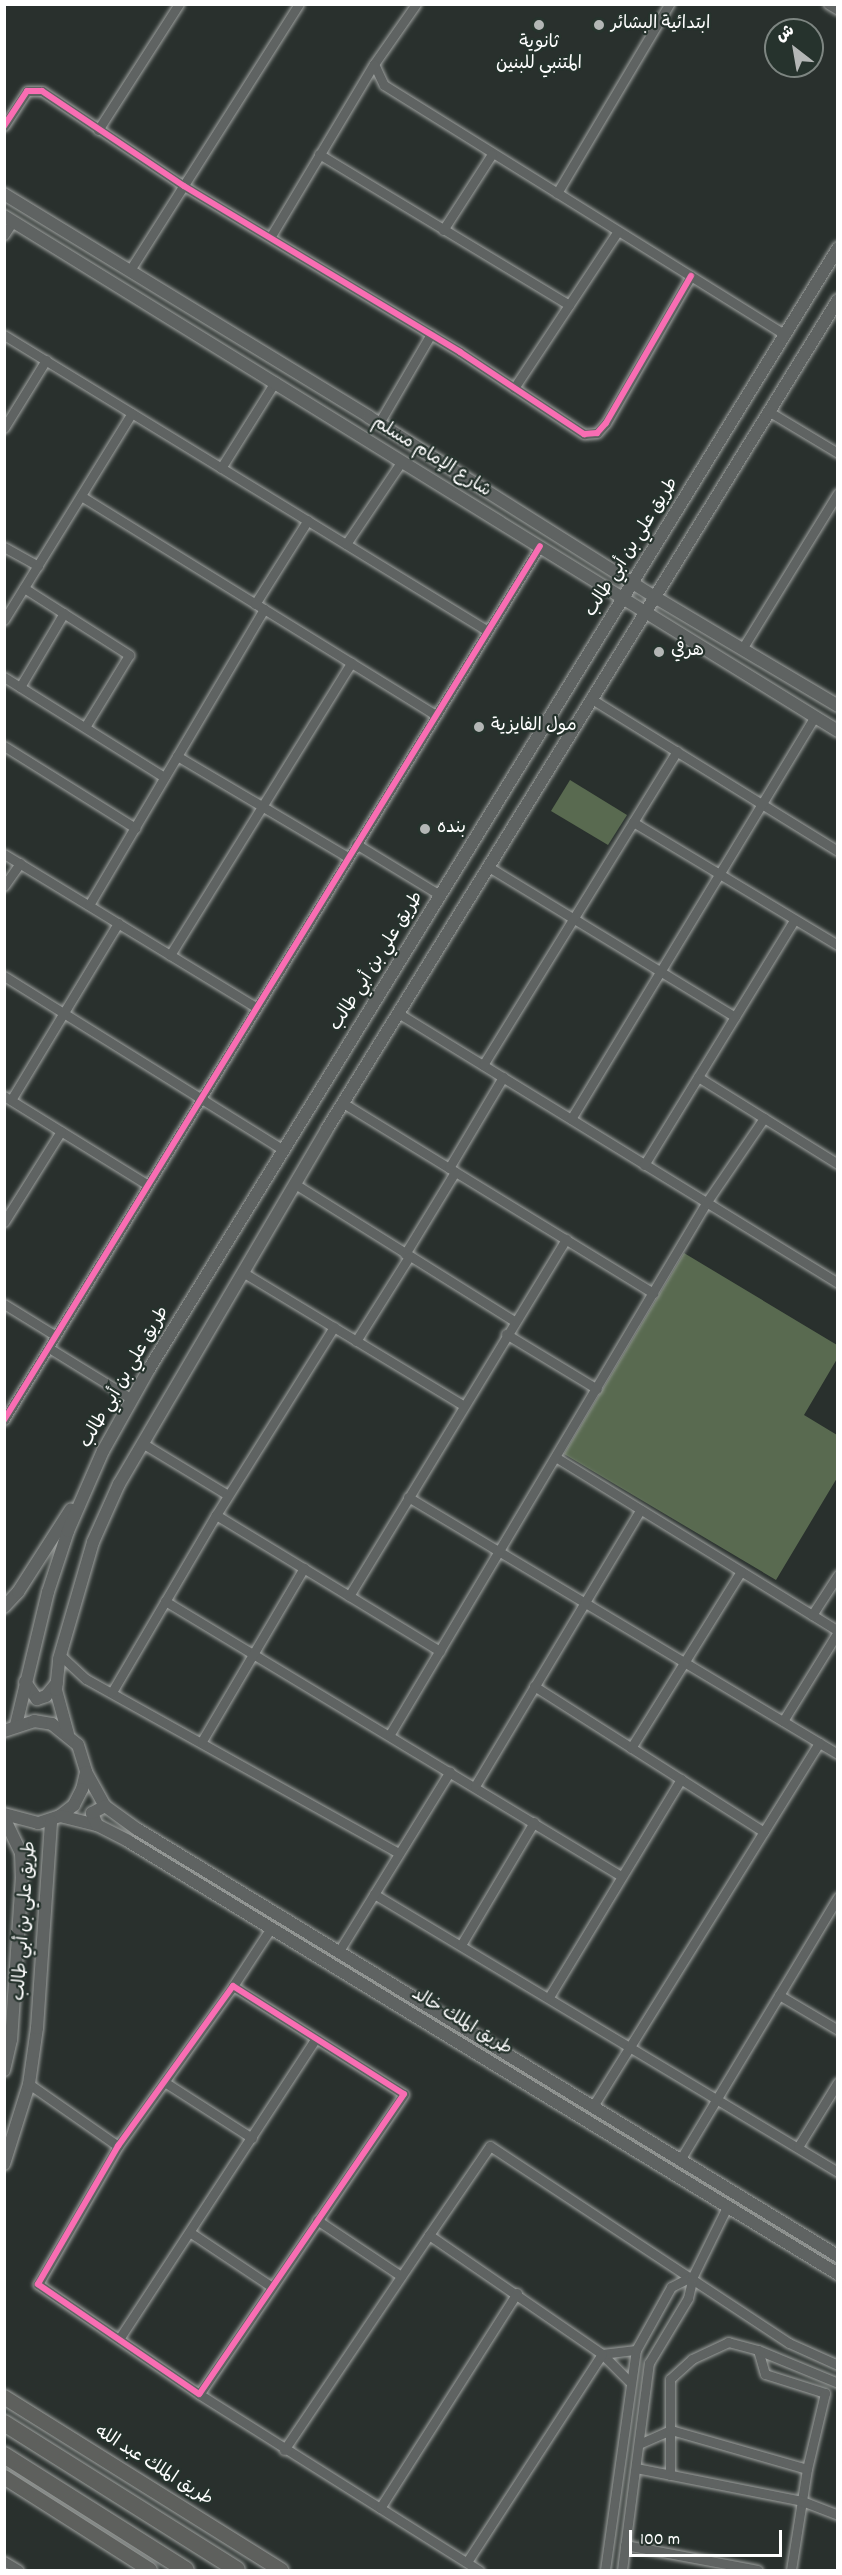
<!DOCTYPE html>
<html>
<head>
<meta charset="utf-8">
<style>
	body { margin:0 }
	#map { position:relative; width:842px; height:2575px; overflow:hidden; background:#29302d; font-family:Dekko,"Playpen Sans Arabic",sans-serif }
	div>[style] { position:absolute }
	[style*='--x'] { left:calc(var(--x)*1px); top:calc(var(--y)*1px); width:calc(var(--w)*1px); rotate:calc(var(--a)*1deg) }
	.green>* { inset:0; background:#596a50 }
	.roads { filter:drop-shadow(0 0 2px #9fa2a0) drop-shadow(0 0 2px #9fa2a0) }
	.street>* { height:9px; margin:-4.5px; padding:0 4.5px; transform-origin:4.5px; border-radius:4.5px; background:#5f6362 }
	.secondary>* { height:12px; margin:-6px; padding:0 6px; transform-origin:6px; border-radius:6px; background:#5f6362 }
	.primary>* { height:14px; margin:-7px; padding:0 7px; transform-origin:7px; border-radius:7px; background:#5e605d }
	.highway>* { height:16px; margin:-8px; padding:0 8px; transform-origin:8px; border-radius:8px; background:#5e605d }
	.cycleway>* { height:6px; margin:-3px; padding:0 3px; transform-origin:3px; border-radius:3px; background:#f96db3 }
	.dots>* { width:16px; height:16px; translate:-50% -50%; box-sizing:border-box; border:3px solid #26332d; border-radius:50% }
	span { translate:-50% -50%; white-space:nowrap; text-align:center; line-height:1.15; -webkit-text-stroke:4.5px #26332d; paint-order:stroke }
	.poi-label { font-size:18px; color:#fff }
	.left { translate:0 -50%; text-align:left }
	.street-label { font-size:18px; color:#fff }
	.frame { position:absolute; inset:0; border:6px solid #fff; pointer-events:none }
	.north { position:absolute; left:764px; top:18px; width:60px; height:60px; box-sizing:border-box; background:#26332d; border:2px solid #7d8581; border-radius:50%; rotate:329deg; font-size:16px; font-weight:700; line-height:24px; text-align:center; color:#fff }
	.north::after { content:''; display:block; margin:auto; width:21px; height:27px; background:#b4b7b6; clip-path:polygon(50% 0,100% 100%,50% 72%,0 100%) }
	.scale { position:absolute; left:629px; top:2530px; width:153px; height:27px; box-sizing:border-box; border:3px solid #fff; border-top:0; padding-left:8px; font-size:18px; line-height:21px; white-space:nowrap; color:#fff; -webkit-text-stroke:4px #26332d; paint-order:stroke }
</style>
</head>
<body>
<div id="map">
	<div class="green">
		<i style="clip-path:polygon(570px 780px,627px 815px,608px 845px,551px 811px)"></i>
		<i style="clip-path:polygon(684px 1253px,837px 1345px,837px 1359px,804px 1415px,837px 1435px,837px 1478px,776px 1580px,564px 1454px)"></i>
	</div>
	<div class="roads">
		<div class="street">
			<i style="--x:416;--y:4;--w:73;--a:125"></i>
			<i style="--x:374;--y:64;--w:23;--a:65"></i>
			<i style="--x:384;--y:85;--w:473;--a:31.9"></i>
			<i style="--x:828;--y:4;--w:12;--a:31"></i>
			<i style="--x:4;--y:126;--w:42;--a:-56.7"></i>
			<i style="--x:27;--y:91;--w:15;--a:0"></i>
			<i style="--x:42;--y:91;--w:171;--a:33.8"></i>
			<i style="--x:184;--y:186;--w:322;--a:31"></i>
			<i style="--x:460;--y:352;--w:149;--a:33.5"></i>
			<i style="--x:584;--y:434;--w:13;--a:-4"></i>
			<i style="--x:597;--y:433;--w:13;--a:-48"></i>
			<i style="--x:606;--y:423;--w:170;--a:-60"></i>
			<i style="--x:98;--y:130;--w:150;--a:-57.3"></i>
			<i style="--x:319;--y:154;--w:292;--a:31.1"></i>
			<i style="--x:557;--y:193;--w:220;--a:-59.3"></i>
			<i style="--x:443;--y:230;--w:90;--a:-57.2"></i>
			<i style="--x:4;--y:235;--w:17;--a:-57"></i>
			<i style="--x:271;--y:236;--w:200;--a:-59.1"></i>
			<i style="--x:130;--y:270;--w:315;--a:-57.6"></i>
			<i style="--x:4;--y:335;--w:567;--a:31.45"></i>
			<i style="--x:514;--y:388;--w:188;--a:-56.5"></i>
			<i style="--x:768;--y:411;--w:82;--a:31"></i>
			<i style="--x:379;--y:423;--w:103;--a:-59.7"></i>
			<i style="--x:4;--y:428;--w:80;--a:-58.3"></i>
			<i style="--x:221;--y:468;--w:102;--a:-57.9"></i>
			<i style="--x:81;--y:496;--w:417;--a:31.7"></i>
			<i style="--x:346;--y:544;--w:100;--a:-56"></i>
			<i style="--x:4;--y:547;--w:39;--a:29"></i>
			<i style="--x:24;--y:588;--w:125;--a:32.5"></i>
			<i style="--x:129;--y:655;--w:84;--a:121.4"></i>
			<i style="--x:255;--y:604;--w:99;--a:-57.8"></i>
			<i style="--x:4;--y:620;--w:243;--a:-58.3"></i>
			<i style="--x:742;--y:649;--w:183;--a:-58.4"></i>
			<i style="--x:4;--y:677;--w:189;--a:32"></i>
			<i style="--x:20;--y:687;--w:86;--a:-59.3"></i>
			<i style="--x:590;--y:698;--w:291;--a:31.7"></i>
			<i style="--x:4;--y:746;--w:155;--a:32"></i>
			<i style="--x:177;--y:756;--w:199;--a:30.6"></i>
			<i style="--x:633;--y:822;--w:239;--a:31"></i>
			<i style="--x:356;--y:844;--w:98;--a:31.3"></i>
			<i style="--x:4;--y:854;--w:296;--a:31.3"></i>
			<i style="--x:487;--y:866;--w:290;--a:31.3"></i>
			<i style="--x:4;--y:886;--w:28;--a:-55"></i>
			<i style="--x:89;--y:905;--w:344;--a:-59.4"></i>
			<i style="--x:170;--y:955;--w:344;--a:-58.2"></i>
			<i style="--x:4;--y:976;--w:329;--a:31.9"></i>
			<i style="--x:398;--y:1013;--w:516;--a:31.53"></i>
			<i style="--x:483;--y:1065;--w:369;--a:-58.3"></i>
			<i style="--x:698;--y:1077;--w:165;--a:31.9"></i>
			<i style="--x:4;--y:1096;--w:169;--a:31.7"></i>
			<i style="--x:11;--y:1100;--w:207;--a:-58.8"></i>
			<i style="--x:343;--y:1103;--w:364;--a:31.5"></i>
			<i style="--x:571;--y:1119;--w:470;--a:-58.8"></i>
			<i style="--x:644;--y:1165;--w:287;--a:-58.5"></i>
			<i style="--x:449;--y:1168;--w:106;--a:-59.3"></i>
			<i style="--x:295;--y:1184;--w:258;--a:32"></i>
			<i style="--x:4;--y:1222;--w:107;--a:-57.9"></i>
			<i style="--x:405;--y:1254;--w:96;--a:-58.6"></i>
			<i style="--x:244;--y:1273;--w:256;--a:31.1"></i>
			<i style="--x:4;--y:1304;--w:61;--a:31.6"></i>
			<i style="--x:506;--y:1334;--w:106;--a:31.1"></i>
			<i style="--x:356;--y:1341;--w:99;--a:-57.8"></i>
			<i style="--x:49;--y:1348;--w:97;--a:31.6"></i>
			<i style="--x:4;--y:1420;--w:1025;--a:-58.48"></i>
			<i style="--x:142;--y:1443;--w:100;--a:31.2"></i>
			<i style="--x:557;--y:1458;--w:330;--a:31.6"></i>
			<i style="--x:408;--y:1497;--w:501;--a:30.87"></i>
			<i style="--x:216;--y:1515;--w:262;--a:31.3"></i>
			<i style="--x:349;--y:1596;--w:418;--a:-58.7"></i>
			<i style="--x:165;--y:1601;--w:533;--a:31.09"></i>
			<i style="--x:812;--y:1615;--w:48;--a:-57"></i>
			<i style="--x:60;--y:1655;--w:35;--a:43"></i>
			<i style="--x:86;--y:1679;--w:358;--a:29.1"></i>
			<i style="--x:534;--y:1686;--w:272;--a:32.4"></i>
			<i style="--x:112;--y:1692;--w:205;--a:-59.6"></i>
			<i style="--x:216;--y:1515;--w:222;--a:-57.9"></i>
			<i style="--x:783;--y:1721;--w:105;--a:-58.3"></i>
			<i style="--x:390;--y:1734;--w:618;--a:-59.24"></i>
			<i style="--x:706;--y:1203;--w:103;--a:-55.7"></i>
			<i style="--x:202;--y:1741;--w:201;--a:-59.5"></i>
			<i style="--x:631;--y:1748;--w:208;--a:-58.1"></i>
			<i style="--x:475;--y:1786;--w:322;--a:-59.1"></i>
			<i style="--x:374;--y:1894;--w:541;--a:30.93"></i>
			<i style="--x:461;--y:1945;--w:143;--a:-59.3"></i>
			<i style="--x:339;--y:1951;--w:211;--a:-58.3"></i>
			<i style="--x:233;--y:1986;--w:202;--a:32.3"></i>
			<i style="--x:404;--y:2094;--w:363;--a:124.3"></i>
			<i style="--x:199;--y:2394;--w:195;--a:-145.7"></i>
			<i style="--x:38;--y:2284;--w:160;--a:-59.9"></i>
			<i style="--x:118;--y:2146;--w:197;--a:-54.3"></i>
			<i style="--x:233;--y:1986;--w:69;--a:-56.8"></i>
			<i style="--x:779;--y:1995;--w:69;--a:30.7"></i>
			<i style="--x:549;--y:1997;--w:255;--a:-58.8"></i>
			<i style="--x:166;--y:2083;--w:102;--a:32.6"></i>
			<i style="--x:29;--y:2084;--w:108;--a:34.9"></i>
			<i style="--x:593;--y:2106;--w:428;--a:-58.1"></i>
			<i style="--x:798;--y:2147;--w:76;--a:-58.4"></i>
			<i style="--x:680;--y:2160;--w:307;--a:-59"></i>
			<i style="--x:317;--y:2220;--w:101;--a:33.7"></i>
			<i style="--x:191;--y:2233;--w:97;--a:33.7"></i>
			<i style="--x:429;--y:2235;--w:108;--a:-55.6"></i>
			<i style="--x:490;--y:2146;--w:358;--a:33.4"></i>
			<i style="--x:789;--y:2343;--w:54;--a:24.2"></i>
			<i style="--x:119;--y:2339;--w:358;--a:-56.8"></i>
			<i style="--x:758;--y:2350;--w:25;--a:74"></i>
			<i style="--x:765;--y:2374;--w:63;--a:17.6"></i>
			<i style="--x:825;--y:2393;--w:78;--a:103.3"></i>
			<i style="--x:807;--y:2469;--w:102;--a:99"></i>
			<i style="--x:602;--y:2354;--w:38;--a:45"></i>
			<i style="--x:602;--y:2354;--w:34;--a:-7"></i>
			<i style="--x:199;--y:2394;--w:331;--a:32.2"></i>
			<i style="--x:639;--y:2444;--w:35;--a:-24"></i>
			<i style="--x:671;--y:2430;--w:141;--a:16"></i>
			<i style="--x:284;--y:2450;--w:259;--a:-56"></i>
			<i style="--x:429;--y:2235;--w:210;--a:34.5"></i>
			<i style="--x:602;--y:2354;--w:248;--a:123"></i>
			<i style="--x:636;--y:2468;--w:169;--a:11.2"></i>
			<i style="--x:802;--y:2501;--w:39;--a:21"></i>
			<i style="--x:670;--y:2475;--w:96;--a:-90"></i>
			<i style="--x:670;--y:2379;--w:30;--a:-42"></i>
			<i style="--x:692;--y:2359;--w:40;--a:-25"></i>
			<i style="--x:728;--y:2342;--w:31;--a:15"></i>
			<i style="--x:758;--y:2350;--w:87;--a:22.4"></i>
			<i style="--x:380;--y:2508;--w:255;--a:-57.5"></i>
			<i style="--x:625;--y:2545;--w:135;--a:10.6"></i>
			<i style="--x:4;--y:2561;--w:17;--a:31"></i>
			<i style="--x:605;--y:2570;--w:222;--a:-82"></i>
			<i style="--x:636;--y:2350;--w:72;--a:-60.9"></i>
			<i style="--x:671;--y:2287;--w:25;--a:-27"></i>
			<i style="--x:622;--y:2570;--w:209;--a:-82.6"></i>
			<i style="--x:649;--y:2363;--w:76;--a:-59"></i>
			<i style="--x:688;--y:2298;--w:23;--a:-77"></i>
			<i style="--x:693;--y:2276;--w:77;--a:-63.8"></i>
		</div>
		<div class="secondary">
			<i style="--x:4;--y:194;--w:428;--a:31.4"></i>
			<i style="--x:369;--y:417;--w:336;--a:32.2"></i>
			<i style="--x:653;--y:596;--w:215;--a:30.7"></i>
			<i style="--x:4;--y:216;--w:980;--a:31.7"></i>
			<i style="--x:4;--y:1607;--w:21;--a:-47"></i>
			<i style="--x:18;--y:1592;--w:98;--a:-57.4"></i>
			<i style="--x:25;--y:1682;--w:21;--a:55"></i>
			<i style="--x:37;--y:1699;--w:9;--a:-18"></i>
			<i style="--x:46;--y:1696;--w:17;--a:-50"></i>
			<i style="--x:16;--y:1725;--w:137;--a:-76.5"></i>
			<i style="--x:48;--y:1592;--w:64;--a:-71.8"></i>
			<i style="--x:68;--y:1531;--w:87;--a:-66.4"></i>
			<i style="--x:103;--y:1451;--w:94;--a:-60.7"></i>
			<i style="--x:149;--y:1369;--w:1316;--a:-58.42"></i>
			<i style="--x:4;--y:1731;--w:32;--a:-18"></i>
			<i style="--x:34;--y:1721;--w:18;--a:9"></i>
			<i style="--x:52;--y:1724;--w:33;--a:39"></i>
			<i style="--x:78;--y:1745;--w:28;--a:73"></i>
			<i style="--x:86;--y:1772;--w:17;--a:103"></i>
			<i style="--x:82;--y:1789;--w:18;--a:117"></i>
			<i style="--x:74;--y:1805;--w:18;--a:142"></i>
			<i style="--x:60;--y:1816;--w:23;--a:162"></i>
			<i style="--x:38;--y:1823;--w:35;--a:-165"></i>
			<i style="--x:68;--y:1734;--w:46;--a:-105.3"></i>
			<i style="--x:56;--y:1690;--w:31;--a:-84"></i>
			<i style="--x:59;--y:1659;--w:122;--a:-73.8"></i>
			<i style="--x:93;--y:1542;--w:64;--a:-65.9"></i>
			<i style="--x:119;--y:1484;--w:411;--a:-59.6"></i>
			<i style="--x:327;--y:1129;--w:974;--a:-58.35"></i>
			<i style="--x:86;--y:1772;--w:39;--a:61"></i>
			<i style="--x:105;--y:1806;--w:39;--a:36"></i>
			<i style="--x:137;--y:1829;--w:821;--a:31.35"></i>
			<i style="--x:60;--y:1816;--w:38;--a:14"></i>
			<i style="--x:97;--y:1825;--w:35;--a:27"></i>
			<i style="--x:128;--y:1841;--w:832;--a:31.38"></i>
			<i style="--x:4;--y:1818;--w:39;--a:64"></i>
			<i style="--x:21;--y:1853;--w:23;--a:88"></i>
			<i style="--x:22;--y:1876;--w:164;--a:93.8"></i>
			<i style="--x:11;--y:2040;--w:31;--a:103"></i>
			<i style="--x:97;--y:1825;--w:13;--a:-113"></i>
			<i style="--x:92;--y:1813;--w:15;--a:-28"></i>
			<i style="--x:4;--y:2164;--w:84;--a:-72.6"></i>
			<i style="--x:29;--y:2084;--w:57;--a:-81.9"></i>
			<i style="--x:37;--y:2028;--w:207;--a:-86.1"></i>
		</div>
		<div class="primary">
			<i style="--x:4;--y:2397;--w:327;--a:32"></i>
			<i style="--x:4;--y:2477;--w:173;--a:32.5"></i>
		</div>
		<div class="highway">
			<i style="--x:4;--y:2423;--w:275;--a:32.2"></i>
			<i style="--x:4;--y:2455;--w:215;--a:32.3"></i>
		</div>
	</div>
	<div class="cycleway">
		<i style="--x:4;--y:126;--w:42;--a:-56.7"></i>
		<i style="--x:27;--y:91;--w:15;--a:0"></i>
		<i style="--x:42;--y:91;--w:171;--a:33.8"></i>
		<i style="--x:184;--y:186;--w:322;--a:31"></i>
		<i style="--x:460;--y:352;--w:149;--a:33.5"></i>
		<i style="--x:584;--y:434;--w:13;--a:-4"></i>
		<i style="--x:597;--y:433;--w:13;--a:-48"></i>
		<i style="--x:606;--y:423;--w:170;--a:-60"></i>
		<i style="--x:4;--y:1420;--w:1025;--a:-58.48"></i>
		<i style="--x:233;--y:1986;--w:202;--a:32.3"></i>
		<i style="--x:404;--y:2094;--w:363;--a:124.3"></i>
		<i style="--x:199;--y:2394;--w:195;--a:-145.7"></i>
		<i style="--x:38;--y:2284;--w:160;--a:-59.9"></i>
		<i style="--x:118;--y:2146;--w:197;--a:-54.3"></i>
	</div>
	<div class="dots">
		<i style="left:539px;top:25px;background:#b4b7b6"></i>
		<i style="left:599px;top:25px;background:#b4b7b6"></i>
		<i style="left:659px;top:652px;background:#b4b7b6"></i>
		<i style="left:479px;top:727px;background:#b4b7b6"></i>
		<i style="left:425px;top:829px;background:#b4b7b6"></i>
	</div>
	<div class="poi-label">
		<span class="left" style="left:611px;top:25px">ابتدائية البشائر</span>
		<span style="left:539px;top:55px">ثانوية<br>المتنبي للبنين</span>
		<span class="left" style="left:671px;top:652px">هرفي</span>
		<span class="left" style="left:491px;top:727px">مول الفايزية</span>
		<span class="left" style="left:437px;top:829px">بنده</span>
	</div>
	<div class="street-label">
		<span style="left:431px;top:458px;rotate:32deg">شارع الإمام مسلم</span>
		<span style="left:633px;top:548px;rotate:-58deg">طريق علي بن أبي طالب</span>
		<span style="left:378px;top:962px;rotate:-58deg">طريق علي بن أبي طالب</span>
		<span style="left:126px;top:1378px;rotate:-60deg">طريق علي بن أبي طالب</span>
		<span style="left:26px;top:1921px;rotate:-86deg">طريق علي بن أبي طالب</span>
		<span style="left:461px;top:2023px;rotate:31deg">طريق الملك خالد</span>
		<span style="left:153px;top:2467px;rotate:32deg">طريق الملك عبد الله</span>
	</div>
	<div class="frame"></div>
	<div class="north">ش</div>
	<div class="scale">100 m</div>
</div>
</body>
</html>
